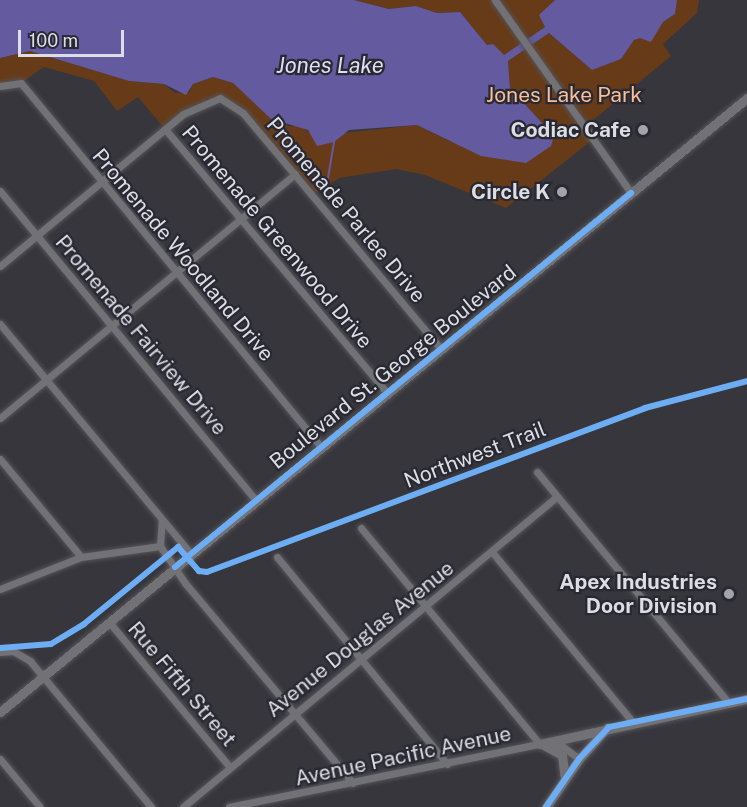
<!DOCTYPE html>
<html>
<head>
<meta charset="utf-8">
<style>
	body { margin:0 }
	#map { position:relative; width:747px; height:807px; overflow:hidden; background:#36363c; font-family:"Public Sans",sans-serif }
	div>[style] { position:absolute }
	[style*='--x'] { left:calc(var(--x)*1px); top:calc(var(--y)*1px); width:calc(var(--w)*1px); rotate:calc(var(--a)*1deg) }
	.green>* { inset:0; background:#673b18 }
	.water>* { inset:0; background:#645a9f }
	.stream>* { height:2px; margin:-1px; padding:0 1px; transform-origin:1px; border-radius:1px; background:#645a9f }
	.roads { filter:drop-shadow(0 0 2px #545459) drop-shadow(0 0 2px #545459) }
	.minor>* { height:7px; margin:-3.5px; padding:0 3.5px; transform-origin:3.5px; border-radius:3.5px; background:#727276 }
	.secondary>* { height:9px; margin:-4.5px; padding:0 4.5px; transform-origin:4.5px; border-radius:4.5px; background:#727276 }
	.cycleway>* { height:6px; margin:-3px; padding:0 3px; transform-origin:3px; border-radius:3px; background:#6dadf4 }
	.dots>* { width:16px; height:16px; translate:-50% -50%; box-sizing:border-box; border:3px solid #292934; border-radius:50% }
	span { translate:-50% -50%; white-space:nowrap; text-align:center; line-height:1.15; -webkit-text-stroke:4.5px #292934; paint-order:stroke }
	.park-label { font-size:21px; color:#fabe96 }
	.poi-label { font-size:21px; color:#dddde5; font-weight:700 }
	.right { translate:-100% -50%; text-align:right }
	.street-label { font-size:21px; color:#dddde5 }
	.water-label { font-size:22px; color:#dfdef3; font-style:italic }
	.scale { position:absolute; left:18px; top:30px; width:106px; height:27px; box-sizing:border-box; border:3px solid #dddde5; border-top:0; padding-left:8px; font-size:18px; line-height:21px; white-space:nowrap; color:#dddde5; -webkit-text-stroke:4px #292934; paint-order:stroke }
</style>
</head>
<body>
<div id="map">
	<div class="green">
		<i style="clip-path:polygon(354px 0,555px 0,540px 15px,545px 27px,504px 56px,493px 44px,487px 45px,460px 12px,437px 13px,416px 6px,389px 9px)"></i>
		<i style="clip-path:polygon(677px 0,699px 0,697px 13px,663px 44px,671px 56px,587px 125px,596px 137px,506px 208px,425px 175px,396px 169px,339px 178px,315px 194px,243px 113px,220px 98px,200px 104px,165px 129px,138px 97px,117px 111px,94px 81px,44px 67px,21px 83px,0 87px,0 58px,30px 51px,129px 81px,164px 84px,175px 93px,189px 92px,193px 84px,213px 77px,233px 83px,271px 119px,289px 126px,300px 126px,314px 136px,417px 125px,451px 142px,542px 151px,554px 136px,510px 88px,508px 61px,549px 33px,592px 70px,621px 59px,634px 40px,640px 37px,651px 41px,663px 22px,675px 14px)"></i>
	</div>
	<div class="water">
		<i style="clip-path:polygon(0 0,354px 0,389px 9px,416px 6px,437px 13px,460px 12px,487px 45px,493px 44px,504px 55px,545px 27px,539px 15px,555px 0,677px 0,675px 14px,663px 22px,651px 42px,640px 38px,634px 40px,621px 59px,592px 70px,549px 33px,508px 61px,510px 88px,554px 136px,551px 146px,526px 163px,481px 156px,417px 125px,349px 130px,334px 142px,317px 146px,308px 130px,271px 119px,233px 83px,213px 77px,193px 84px,186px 95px,164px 84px,129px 81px,30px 51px,0 58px)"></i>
	</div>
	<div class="stream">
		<i style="--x:327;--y:184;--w:43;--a:-80.5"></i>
	</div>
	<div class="roads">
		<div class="minor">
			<i style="--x:495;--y:0;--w:236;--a:54.8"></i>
			<i style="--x:0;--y:86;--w:21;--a:-8"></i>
			<i style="--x:21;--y:83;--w:472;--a:50.5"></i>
			<i style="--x:165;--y:129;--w:345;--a:49.9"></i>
			<i style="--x:0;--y:191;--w:402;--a:50.4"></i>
			<i style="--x:0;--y:266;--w:238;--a:-39.7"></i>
			<i style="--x:183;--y:114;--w:40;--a:-23.4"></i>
			<i style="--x:220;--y:98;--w:27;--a:33"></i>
			<i style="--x:243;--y:113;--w:308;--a:50"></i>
			<i style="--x:0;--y:324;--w:299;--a:50.3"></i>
			<i style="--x:0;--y:418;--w:383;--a:-39.6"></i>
			<i style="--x:0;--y:459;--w:127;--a:50.4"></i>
			<i style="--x:537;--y:472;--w:300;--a:50.3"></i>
			<i style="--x:361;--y:528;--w:281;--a:50.4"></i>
			<i style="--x:160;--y:546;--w:26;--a:-86"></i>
			<i style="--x:492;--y:552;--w:219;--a:50.4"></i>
			<i style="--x:277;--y:557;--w:268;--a:50.6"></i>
			<i style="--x:0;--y:589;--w:87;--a:-21.6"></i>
			<i style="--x:81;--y:557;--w:80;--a:-7.9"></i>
			<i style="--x:160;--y:546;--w:45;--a:56"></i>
			<i style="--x:185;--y:583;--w:261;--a:50"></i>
			<i style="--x:109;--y:622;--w:189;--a:50.2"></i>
			<i style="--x:0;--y:652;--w:13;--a:-4"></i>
			<i style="--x:13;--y:651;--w:20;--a:30"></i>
			<i style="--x:30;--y:661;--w:190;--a:50.3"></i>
			<i style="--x:0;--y:759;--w:62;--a:50.2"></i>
			<i style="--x:183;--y:807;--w:486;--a:-39.7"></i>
			<i style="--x:229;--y:807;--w:317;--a:-11.5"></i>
			<i style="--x:540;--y:744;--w:22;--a:5"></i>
			<i style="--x:562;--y:746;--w:21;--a:37"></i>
		</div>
		<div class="secondary">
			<i style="--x:0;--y:712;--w:967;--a:-39.42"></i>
			<i style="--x:540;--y:744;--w:212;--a:-12.3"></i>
			<i style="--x:542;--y:744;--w:23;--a:29"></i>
			<i style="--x:562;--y:755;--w:24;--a:83"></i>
			<i style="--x:546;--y:807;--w:58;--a:-55.5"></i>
			<i style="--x:579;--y:759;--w:42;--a:-47.9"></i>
		</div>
	</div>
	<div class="cycleway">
		<i style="--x:175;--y:567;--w:590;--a:-39.36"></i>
		<i style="--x:0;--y:648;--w:51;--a:-4.5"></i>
		<i style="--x:51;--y:644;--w:39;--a:-31"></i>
		<i style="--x:84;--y:624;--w:122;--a:-39.3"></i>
		<i style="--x:178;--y:547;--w:32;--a:49"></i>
		<i style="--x:199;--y:571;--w:8;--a:7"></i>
		<i style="--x:207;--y:572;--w:468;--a:-20.5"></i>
		<i style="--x:645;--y:408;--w:106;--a:-14.8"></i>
		<i style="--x:546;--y:807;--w:58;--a:-55.5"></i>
		<i style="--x:579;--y:759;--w:44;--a:-46.8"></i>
		<i style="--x:609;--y:727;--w:141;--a:-11.5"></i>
	</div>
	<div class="dots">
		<i style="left:643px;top:130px;background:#a3a3aa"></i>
		<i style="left:562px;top:192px;background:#a3a3aa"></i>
		<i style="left:729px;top:594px;background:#a3a3aa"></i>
	</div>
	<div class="park-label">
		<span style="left:564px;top:95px">Jones Lake Park</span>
	</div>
	<div class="poi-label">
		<span class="right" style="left:631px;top:130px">Codiac Cafe</span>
		<span class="right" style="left:550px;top:192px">Circle K</span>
		<span class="right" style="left:717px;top:594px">Apex Industries<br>Door Division</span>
	</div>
	<div class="street-label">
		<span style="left:346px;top:210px;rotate:50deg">Promenade Parlee Drive</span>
		<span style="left:277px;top:237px;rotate:50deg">Promenade Greenwood Drive</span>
		<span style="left:183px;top:255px;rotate:50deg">Promenade Woodland Drive</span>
		<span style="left:141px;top:335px;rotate:50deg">Promenade Fairview Drive</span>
		<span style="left:393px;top:367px;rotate:-39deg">Boulevard St. George Boulevard</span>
		<span style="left:475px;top:455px;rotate:-21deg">Northwest Trail</span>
		<span style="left:360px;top:639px;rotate:-39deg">Avenue Douglas Avenue</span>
		<span style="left:182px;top:684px;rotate:50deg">Rue Fifth Street</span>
		<span style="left:403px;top:756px;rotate:-12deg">Avenue Pacific Avenue</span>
	</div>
	<div class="water-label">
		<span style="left:330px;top:66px">Jones Lake</span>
	</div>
	<div class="scale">100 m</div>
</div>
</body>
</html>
